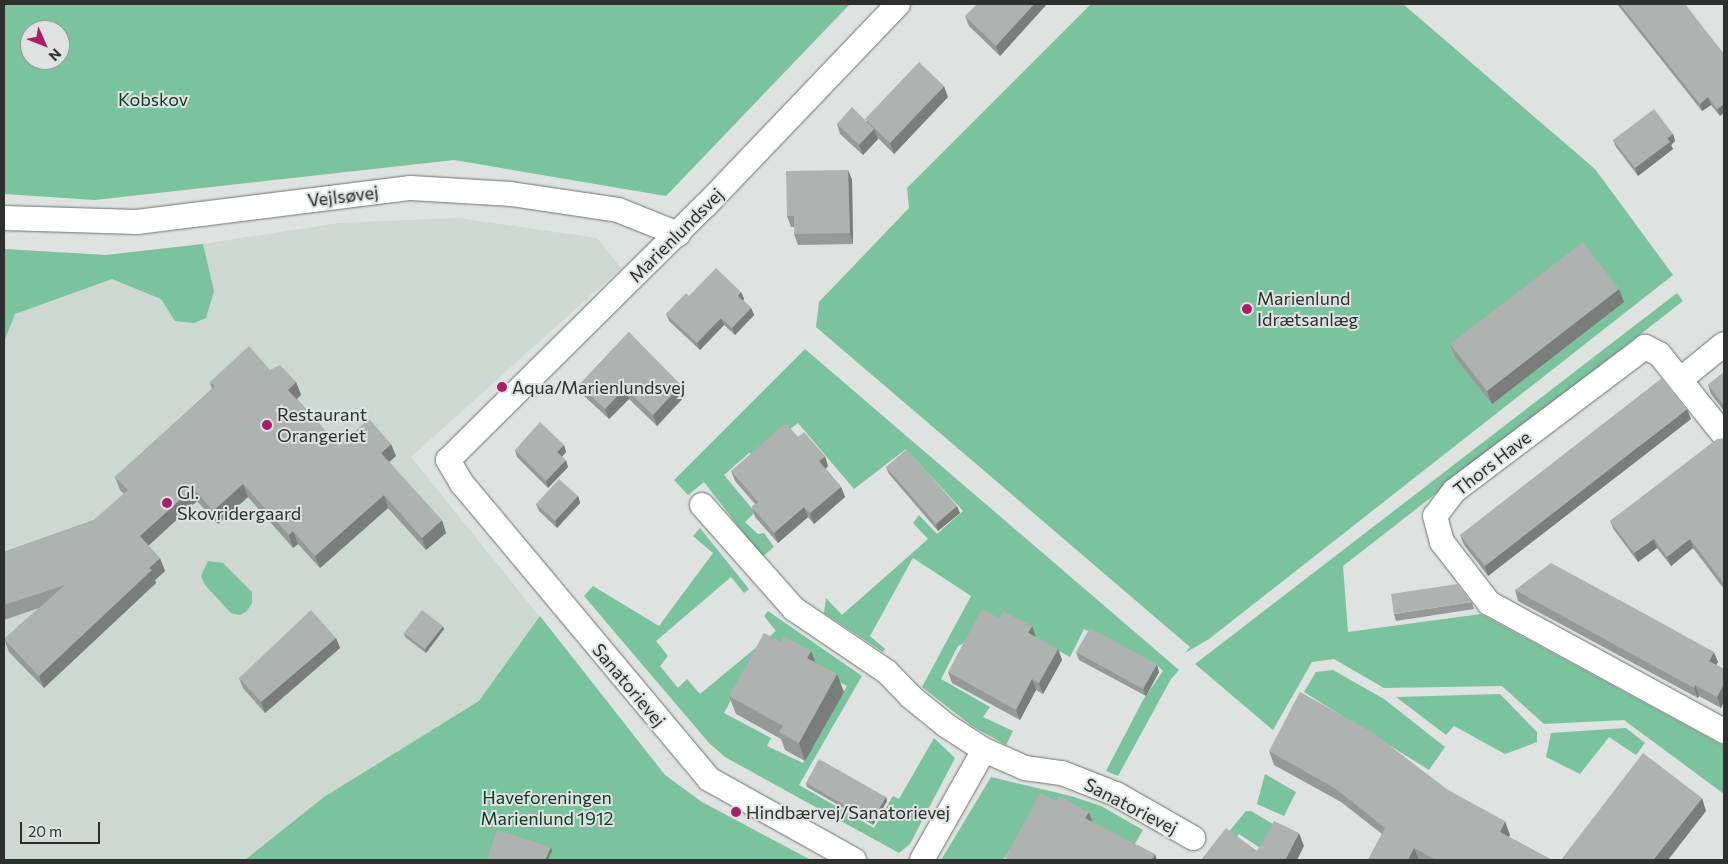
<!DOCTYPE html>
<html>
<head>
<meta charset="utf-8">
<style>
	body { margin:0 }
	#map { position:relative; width:1728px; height:864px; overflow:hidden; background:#dee2e0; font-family:Commissioner,sans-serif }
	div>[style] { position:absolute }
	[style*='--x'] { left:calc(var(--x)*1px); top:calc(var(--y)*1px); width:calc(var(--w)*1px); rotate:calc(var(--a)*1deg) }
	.built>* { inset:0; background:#ccd8d1 }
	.green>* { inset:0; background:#7bc29e }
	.roads { filter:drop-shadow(0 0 1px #6d726f) drop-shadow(0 0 1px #6d726f) }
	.minor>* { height:24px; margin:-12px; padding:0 12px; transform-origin:12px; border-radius:12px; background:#fff }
	.wall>* { inset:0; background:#969997 }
	.shaded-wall>* { inset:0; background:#7a7d7b }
	.building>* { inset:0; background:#aeb2b0 }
	.dots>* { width:14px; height:14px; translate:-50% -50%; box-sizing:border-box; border:2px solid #dee2e0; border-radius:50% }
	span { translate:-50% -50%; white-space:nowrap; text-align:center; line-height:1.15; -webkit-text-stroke:4px #dee2e0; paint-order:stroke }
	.park-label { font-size:18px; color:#0d3826 }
	.street-label { font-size:18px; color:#2e302f }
	.poi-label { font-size:18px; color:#2e302f }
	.left { translate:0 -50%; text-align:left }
	.frame { position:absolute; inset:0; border:5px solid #2e302f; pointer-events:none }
	.north { position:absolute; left:20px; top:20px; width:50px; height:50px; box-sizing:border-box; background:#dee2e0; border:1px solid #989b99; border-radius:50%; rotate:134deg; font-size:14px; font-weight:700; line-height:20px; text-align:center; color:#2e302f }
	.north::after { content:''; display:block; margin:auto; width:18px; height:22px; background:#a71f66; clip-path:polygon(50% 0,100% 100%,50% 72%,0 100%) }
	.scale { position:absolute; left:20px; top:822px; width:80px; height:22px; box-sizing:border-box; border:2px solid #2e302f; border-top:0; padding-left:6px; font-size:15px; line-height:18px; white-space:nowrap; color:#2e302f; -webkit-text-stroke:4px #dee2e0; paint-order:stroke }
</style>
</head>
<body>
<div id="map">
	<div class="built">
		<i style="clip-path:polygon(458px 218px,597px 238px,621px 268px,411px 457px,555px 636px,365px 860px,4px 860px,4px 249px,106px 255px,203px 244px,339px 223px)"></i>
	</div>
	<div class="green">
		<i style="clip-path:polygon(evenodd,4px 4px,850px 4px,666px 196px,454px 160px,95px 200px,4px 194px,4px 4px,30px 30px,60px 30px,60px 60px,30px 60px,30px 30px)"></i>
		<i style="clip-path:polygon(1091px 4px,1403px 4px,1595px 169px,1673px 275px,1209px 639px,1185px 653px,1190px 647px,816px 327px,819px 302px,909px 208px,907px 188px)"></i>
		<i style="clip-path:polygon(203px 244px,214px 291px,206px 318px,194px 323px,175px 321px,161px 299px,112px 279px,15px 314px,4px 342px,4px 249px,106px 255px)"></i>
		<i style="clip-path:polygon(1677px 293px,1683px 301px,1343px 566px,1348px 632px,1481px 614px,1724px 746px,1724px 794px,1624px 720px,1544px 724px,1502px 686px,1384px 688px,1334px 659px,1312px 662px,1273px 730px,1195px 664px)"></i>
		<i style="clip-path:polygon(805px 349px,1179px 670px,1171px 679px,1118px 776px,1106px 771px,1143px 700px,1163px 671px,1156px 664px,1084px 629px,1070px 657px,991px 615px,970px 640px,958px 646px,941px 679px,990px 707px,983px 717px,1013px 731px,1006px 745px,972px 726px,922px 687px,971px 596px,913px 558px,870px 636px,885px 649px,883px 652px,824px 613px,826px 598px,842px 615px,928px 539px,913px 523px,919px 515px,937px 534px,963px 511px,906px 449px,854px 489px,798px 423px,755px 455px,749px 453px,724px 475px,755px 512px,745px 522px,758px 534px,764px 533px,774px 547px,762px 557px,704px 482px,688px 495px,674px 480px)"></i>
		<i style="clip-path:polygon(evenodd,700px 528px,749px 589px,744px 593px,731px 577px,656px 641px,668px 656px,660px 666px,678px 688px,687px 679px,700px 694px,776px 631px,764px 616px,768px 611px,862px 676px,799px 785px,874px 828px,893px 796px,899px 799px,934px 738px,955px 758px,910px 844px,899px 853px,725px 757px,709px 743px,584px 596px,593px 586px,659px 626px,713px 553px,693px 536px,700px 528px,770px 645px,847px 686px,803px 763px,767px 746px,771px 738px,724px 713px,737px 689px,770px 645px)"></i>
		<i style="clip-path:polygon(208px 561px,223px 563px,252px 592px,252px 603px,247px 611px,240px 615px,231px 613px,205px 585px,201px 576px)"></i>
		<i style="clip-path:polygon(540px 616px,665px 775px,702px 802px,811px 860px,245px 860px,324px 797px,479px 701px)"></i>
		<i style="clip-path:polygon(1333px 670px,1384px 699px,1445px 747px,1429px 770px,1304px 692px,1316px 672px)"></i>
		<i style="clip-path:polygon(1500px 694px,1537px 732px,1537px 742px,1505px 754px,1454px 726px,1446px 735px,1396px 697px)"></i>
		<i style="clip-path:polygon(1626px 728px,1645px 743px,1636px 755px,1609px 737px,1580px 774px,1546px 757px,1551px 733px)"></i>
		<i style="clip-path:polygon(1265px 774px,1296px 792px,1284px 816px,1257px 804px)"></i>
		<i style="clip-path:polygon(991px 777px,1071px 796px,1101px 806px,1143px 830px,1127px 857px,1017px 852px,1010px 849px,1003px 860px,941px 860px)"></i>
		<i style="clip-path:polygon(1246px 811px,1251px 811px,1278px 827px,1265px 851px,1239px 834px,1213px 860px,1207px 858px)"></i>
	</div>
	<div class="roads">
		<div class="minor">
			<i style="--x:4;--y:218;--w:133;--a:1.7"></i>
			<i style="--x:137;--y:222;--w:276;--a:-7.1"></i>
			<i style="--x:411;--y:188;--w:100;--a:3.4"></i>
			<i style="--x:511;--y:194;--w:108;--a:8.5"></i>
			<i style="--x:618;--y:210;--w:65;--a:21.8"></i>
			<i style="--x:1681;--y:379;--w:55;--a:-39.1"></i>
			<i style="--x:1724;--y:435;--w:104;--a:-128.7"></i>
			<i style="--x:1659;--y:354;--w:16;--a:-153"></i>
			<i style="--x:1645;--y:347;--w:239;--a:143"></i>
			<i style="--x:1454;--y:491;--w:31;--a:127"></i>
			<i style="--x:1435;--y:516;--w:27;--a:75"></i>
			<i style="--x:1442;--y:542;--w:77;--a:52.4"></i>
			<i style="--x:1489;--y:603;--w:268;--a:28.6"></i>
			<i style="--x:702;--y:505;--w:139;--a:48.5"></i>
			<i style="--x:794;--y:609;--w:112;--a:34.1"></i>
			<i style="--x:887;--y:672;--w:35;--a:46"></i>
			<i style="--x:911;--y:697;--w:46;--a:38.9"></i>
			<i style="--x:947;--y:726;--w:44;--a:33"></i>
			<i style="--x:984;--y:750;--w:45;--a:23.7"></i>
			<i style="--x:1025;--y:768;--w:37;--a:8"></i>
			<i style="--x:1062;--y:773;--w:58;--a:21.3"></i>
			<i style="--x:1116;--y:794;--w:89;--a:29.7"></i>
			<i style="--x:854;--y:860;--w:166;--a:-150.8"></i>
			<i style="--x:709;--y:779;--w:385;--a:-129.9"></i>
			<i style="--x:462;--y:484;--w:28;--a:-120"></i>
			<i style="--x:448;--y:460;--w:363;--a:-44.7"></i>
			<i style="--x:706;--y:205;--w:278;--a:-46.3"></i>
			<i style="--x:922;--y:860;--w:126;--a:-60.6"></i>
		</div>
	</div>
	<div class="wall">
		<i style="clip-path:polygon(1047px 4px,1000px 56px,969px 26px,965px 16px)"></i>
		<i style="clip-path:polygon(1617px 4px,1685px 4px,1720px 116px,1711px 105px,1702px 111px)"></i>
		<i style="clip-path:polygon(948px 97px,894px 154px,878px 138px,878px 139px,863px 155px,840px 134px,837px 124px,866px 121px)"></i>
		<i style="clip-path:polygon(1673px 134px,1675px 141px,1671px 145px,1673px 149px,1638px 176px,1616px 147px,1613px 140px)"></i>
		<i style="clip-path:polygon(848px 170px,852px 180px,853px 244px,798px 245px,794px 234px,794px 227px,791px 227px,787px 216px)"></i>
		<i style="clip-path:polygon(741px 292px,744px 299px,743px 300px,751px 308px,754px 315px,735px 335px,724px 325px,700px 350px,669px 321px,666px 314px,689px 296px)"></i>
		<i style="clip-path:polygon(1624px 302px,1492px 404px,1455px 357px,1450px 344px)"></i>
		<i style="clip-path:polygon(629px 332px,685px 396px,657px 426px,629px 399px,609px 419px,583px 395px,579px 385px)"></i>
		<i style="clip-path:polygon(270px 370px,296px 382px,301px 395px,297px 399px,339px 446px,396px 456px,389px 462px,446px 533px,426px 550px,388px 508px,320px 568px,298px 544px,293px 548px,248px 497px,218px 524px,197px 501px,148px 545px,165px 571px,155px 580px,156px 583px,44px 688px,9px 652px,4px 639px,39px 608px,4px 620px,4px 552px,94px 520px,124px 494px,120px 490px,115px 477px,212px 389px,210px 382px)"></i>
		<i style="clip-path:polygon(1724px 372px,1724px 411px,1711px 394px,1708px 385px)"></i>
		<i style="clip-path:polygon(1691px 419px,1488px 576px,1464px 545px,1460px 535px)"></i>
		<i style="clip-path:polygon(798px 437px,828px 466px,826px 469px,841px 487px,845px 497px,814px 524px,808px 517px,778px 543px,755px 517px,752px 507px,755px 504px,735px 481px,731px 471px)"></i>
		<i style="clip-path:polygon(1724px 438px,1724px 589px,1693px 548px,1671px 566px,1657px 548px,1638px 562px,1614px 530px,1610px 521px)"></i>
		<i style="clip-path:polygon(564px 445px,566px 452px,562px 457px,568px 467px,548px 488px,517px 457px,515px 450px)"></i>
		<i style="clip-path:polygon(886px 467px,960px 513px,938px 531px,889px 474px)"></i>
		<i style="clip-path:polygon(578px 496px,580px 503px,557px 528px,539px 511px,536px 504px)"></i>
		<i style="clip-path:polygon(1515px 590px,1718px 662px,1716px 665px,1724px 669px,1724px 701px,1721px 708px,1699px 696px,1698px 698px,1518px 601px)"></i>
		<i style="clip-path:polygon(1472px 602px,1474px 609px,1396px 621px,1394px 614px)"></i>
		<i style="clip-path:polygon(444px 629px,426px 653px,405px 637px,404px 633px)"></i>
		<i style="clip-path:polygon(336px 638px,340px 648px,265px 713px,243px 688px,239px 678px)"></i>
		<i style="clip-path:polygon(781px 642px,811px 651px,815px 662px,844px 692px,805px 761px,785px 750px,781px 739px,736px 714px,729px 696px)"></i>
		<i style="clip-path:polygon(1058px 649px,1062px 660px,1043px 694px,1036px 690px,1020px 720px,952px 683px,948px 672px)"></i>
		<i style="clip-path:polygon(1076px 652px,1159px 672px,1146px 696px,1079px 660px)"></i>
		<i style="clip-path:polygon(1269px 751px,1448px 790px,1510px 835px,1509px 837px,1552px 860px,1368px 860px,1382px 834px,1341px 802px,1274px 765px)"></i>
		<i style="clip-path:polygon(806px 783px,886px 797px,887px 801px,873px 825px,807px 787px)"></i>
	</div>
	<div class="shaded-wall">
		<i style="clip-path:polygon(1034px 4px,1047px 4px,1000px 56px,996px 46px)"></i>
		<i style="clip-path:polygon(944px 86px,948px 97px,894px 154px,890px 143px)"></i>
		<i style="clip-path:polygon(1708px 97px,1711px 105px,1702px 111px,1700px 104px)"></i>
		<i style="clip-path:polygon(1724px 104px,1724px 113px,1720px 116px,1717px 109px)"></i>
		<i style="clip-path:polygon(874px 129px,878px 139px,863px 155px,859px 145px)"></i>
		<i style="clip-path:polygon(1673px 134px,1675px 141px,1671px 145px,1673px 149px,1638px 176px,1635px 168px)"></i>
		<i style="clip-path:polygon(848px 170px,852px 180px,853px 244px,850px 233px)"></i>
		<i style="clip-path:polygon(1619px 289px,1624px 302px,1492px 404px,1487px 391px)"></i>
		<i style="clip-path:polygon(741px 292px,744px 299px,741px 303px,738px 296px)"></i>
		<i style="clip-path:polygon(751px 308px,754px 315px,735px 335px,732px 328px)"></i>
		<i style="clip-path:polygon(721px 318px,724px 325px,700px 350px,697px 343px)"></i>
		<i style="clip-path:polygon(296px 382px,301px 395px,293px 402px,288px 390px)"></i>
		<i style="clip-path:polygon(681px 385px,685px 396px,657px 426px,653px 415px)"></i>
		<i style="clip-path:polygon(625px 388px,629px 399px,609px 419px,605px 409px)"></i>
		<i style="clip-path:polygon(1687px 409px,1691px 419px,1488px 576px,1485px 566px)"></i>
		<i style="clip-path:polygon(391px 444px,396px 456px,386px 465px,381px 453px)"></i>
		<i style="clip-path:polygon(564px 445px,566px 452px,560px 459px,557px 452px)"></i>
		<i style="clip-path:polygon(825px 456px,828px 466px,823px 471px,819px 461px)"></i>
		<i style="clip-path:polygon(566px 460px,568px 467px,548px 488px,546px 481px)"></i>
		<i style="clip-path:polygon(243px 484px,248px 497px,218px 524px,213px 511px)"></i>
		<i style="clip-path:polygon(841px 487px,845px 497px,814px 524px,810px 513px)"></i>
		<i style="clip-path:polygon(193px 488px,197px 501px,145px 549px,140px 536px)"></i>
		<i style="clip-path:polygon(384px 495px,388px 508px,320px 568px,315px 556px)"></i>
		<i style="clip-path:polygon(578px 496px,580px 503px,557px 528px,555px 521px)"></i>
		<i style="clip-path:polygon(957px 506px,960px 513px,938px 531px,936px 524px)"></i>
		<i style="clip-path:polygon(804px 507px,808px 517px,778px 543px,774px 533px)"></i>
		<i style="clip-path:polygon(442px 520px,446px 533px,426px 550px,422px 538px)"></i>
		<i style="clip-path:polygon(293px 531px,298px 544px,293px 548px,289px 535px)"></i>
		<i style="clip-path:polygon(1654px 539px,1657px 548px,1638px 562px,1634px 553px)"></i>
		<i style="clip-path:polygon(1690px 539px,1693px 548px,1671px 566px,1667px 557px)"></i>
		<i style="clip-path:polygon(160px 558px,165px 571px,155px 580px,156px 583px,44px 688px,39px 676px)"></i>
		<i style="clip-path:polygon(443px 626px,444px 629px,426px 653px,425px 649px)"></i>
		<i style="clip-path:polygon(1032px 626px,1036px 637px,1028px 633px)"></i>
		<i style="clip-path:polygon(336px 638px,340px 648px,265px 713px,261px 702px)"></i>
		<i style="clip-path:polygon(1058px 649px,1062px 660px,1043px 694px,1039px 683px)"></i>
		<i style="clip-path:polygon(811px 651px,818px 669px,807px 658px)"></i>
		<i style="clip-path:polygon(1714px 652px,1718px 662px,1713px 671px,1709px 661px)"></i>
		<i style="clip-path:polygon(1157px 664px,1159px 672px,1146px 696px,1143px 689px)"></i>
		<i style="clip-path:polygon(837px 674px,844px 692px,805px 761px,799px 743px)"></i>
		<i style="clip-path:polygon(1032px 679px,1036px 690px,1020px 720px,1016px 710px)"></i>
		<i style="clip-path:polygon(1724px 684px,1724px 701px,1721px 708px,1717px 697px)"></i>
		<i style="clip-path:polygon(1695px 685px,1699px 696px,1698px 698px,1694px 688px)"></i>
		<i style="clip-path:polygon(886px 797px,887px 801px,873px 825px,872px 821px)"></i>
		<i style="clip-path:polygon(1702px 798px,1706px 811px,1668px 860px,1653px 860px)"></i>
		<i style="clip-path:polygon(1089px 812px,1094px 827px,1085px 818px)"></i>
		<i style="clip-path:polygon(1505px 821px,1510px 835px,1505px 845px,1500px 832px)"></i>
		<i style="clip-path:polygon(1299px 833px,1304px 846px,1297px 860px,1285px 860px)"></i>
		<i style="clip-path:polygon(551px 847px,552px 851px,548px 860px,545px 860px)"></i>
		<i style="clip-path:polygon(1414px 848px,1419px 860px,1408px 860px)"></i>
		<i style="clip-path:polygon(1155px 854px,1157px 860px,1151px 860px)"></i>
	</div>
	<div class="building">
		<i style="clip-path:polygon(977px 4px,1034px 4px,996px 46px,965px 16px)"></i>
		<i style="clip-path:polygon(1620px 4px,1685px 4px,1724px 54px,1724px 104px,1717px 109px,1708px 97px,1700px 104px)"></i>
		<i style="clip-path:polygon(919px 62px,944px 86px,890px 143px,865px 119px)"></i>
		<i style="clip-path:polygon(852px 107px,874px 129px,859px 145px,837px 124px)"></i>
		<i style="clip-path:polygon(1654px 109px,1673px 134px,1667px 138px,1670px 142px,1635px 168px,1613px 140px)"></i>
		<i style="clip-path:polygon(848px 170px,850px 233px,794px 234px,794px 216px,787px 216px,786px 171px)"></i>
		<i style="clip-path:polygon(1583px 242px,1619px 289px,1487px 391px,1450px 344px)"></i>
		<i style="clip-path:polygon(716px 268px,741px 292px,738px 296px,751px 308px,732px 328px,721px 318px,697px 343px,666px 314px,686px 293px,689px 296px)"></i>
		<i style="clip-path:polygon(629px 332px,681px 385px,653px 415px,625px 388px,605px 409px,579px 385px)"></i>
		<i style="clip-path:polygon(249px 346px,270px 370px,280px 365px,296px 382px,288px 390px,339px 446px,369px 419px,391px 444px,381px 453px,442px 520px,422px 538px,384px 495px,315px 556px,293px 531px,289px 535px,243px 484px,213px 511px,193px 488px,140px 536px,160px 558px,149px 568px,152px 570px,39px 676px,4px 639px,65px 585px,4px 605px,4px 552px,94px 520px,128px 490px,115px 477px,215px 387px,210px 382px)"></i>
		<i style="clip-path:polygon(1724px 372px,1724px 406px,1708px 385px)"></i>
		<i style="clip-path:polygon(1662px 378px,1687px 409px,1485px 566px,1460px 535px)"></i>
		<i style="clip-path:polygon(540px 422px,564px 445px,557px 452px,566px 460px,546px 481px,515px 450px)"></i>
		<i style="clip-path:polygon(786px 423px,798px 437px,804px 432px,825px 456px,819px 461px,841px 487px,810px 513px,804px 507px,774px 533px,752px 507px,758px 502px,731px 471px)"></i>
		<i style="clip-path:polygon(1724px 438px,1724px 584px,1690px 539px,1667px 557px,1654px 539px,1634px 553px,1610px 521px,1717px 439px)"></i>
		<i style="clip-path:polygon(907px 449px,957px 506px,936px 524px,886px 467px)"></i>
		<i style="clip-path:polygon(559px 479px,578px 496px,555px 521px,536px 504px)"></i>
		<i style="clip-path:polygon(1551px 563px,1647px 615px,1714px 652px,1709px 661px,1724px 669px,1724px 684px,1717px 697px,1695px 685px,1694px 688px,1515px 590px)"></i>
		<i style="clip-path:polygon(1458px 584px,1472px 602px,1394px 614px,1391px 594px)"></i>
		<i style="clip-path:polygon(982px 609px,999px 618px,1003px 611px,1032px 626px,1028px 633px,1058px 649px,1039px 683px,1032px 679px,1016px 710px,948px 672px)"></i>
		<i style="clip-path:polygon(311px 610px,336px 638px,261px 702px,239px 678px)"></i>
		<i style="clip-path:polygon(422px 610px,443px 626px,425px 649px,404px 633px)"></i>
		<i style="clip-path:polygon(1090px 628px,1157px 664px,1143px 689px,1076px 652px)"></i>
		<i style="clip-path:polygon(764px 633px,781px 642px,784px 636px,811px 651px,807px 658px,837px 674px,799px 743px,779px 732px,783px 726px,729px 696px)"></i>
		<i style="clip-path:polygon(1300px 692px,1372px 732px,1448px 790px,1505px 821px,1500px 832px,1552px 860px,1436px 860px,1414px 848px,1408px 860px,1368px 860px,1385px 828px,1336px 789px,1269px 751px)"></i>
		<i style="clip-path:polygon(1643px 753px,1702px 798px,1653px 860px,1561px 860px)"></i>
		<i style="clip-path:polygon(819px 759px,886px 797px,872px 821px,806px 783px)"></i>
		<i style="clip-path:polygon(1040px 793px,1056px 801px,1059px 796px,1089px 812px,1085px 818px,1155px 854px,1151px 860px,1009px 860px,1005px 858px)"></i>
		<i style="clip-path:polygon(1274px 821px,1299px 833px,1285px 860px,1201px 860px,1226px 828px,1257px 851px)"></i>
		<i style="clip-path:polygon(497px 830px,551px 847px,545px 860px,487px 860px)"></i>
	</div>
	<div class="dots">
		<i style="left:1247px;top:309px;background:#a71f66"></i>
		<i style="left:502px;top:387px;background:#a71f66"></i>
		<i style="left:267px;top:425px;background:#a71f66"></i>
		<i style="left:167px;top:503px;background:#a71f66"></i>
		<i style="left:736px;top:812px;background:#a71f66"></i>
	</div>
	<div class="park-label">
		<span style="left:153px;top:99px">Kobskov</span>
		<span style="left:547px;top:808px">Haveforeningen<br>Marienlund 1912</span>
	</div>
	<div class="street-label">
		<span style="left:343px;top:196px;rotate:-7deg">Vejlsøvej</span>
		<span style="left:676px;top:235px;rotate:-45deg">Marienlundsvej</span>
		<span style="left:1492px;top:463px;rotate:-38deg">Thors Have</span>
		<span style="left:629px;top:685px;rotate:50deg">Sanatorievej</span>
		<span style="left:1131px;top:806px;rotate:27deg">Sanatorievej</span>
	</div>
	<div class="poi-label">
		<span class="left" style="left:1257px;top:309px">Marienlund<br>Idrætsanlæg</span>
		<span class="left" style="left:512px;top:387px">Aqua/Marienlundsvej</span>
		<span class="left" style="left:277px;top:425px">Restaurant<br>Orangeriet</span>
		<span class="left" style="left:177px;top:503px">Gl.<br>Skovridergaard</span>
		<span class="left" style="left:746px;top:812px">Hindbærvej/Sanatorievej</span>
	</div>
	<div class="frame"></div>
	<div class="north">N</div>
	<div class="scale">20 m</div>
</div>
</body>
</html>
